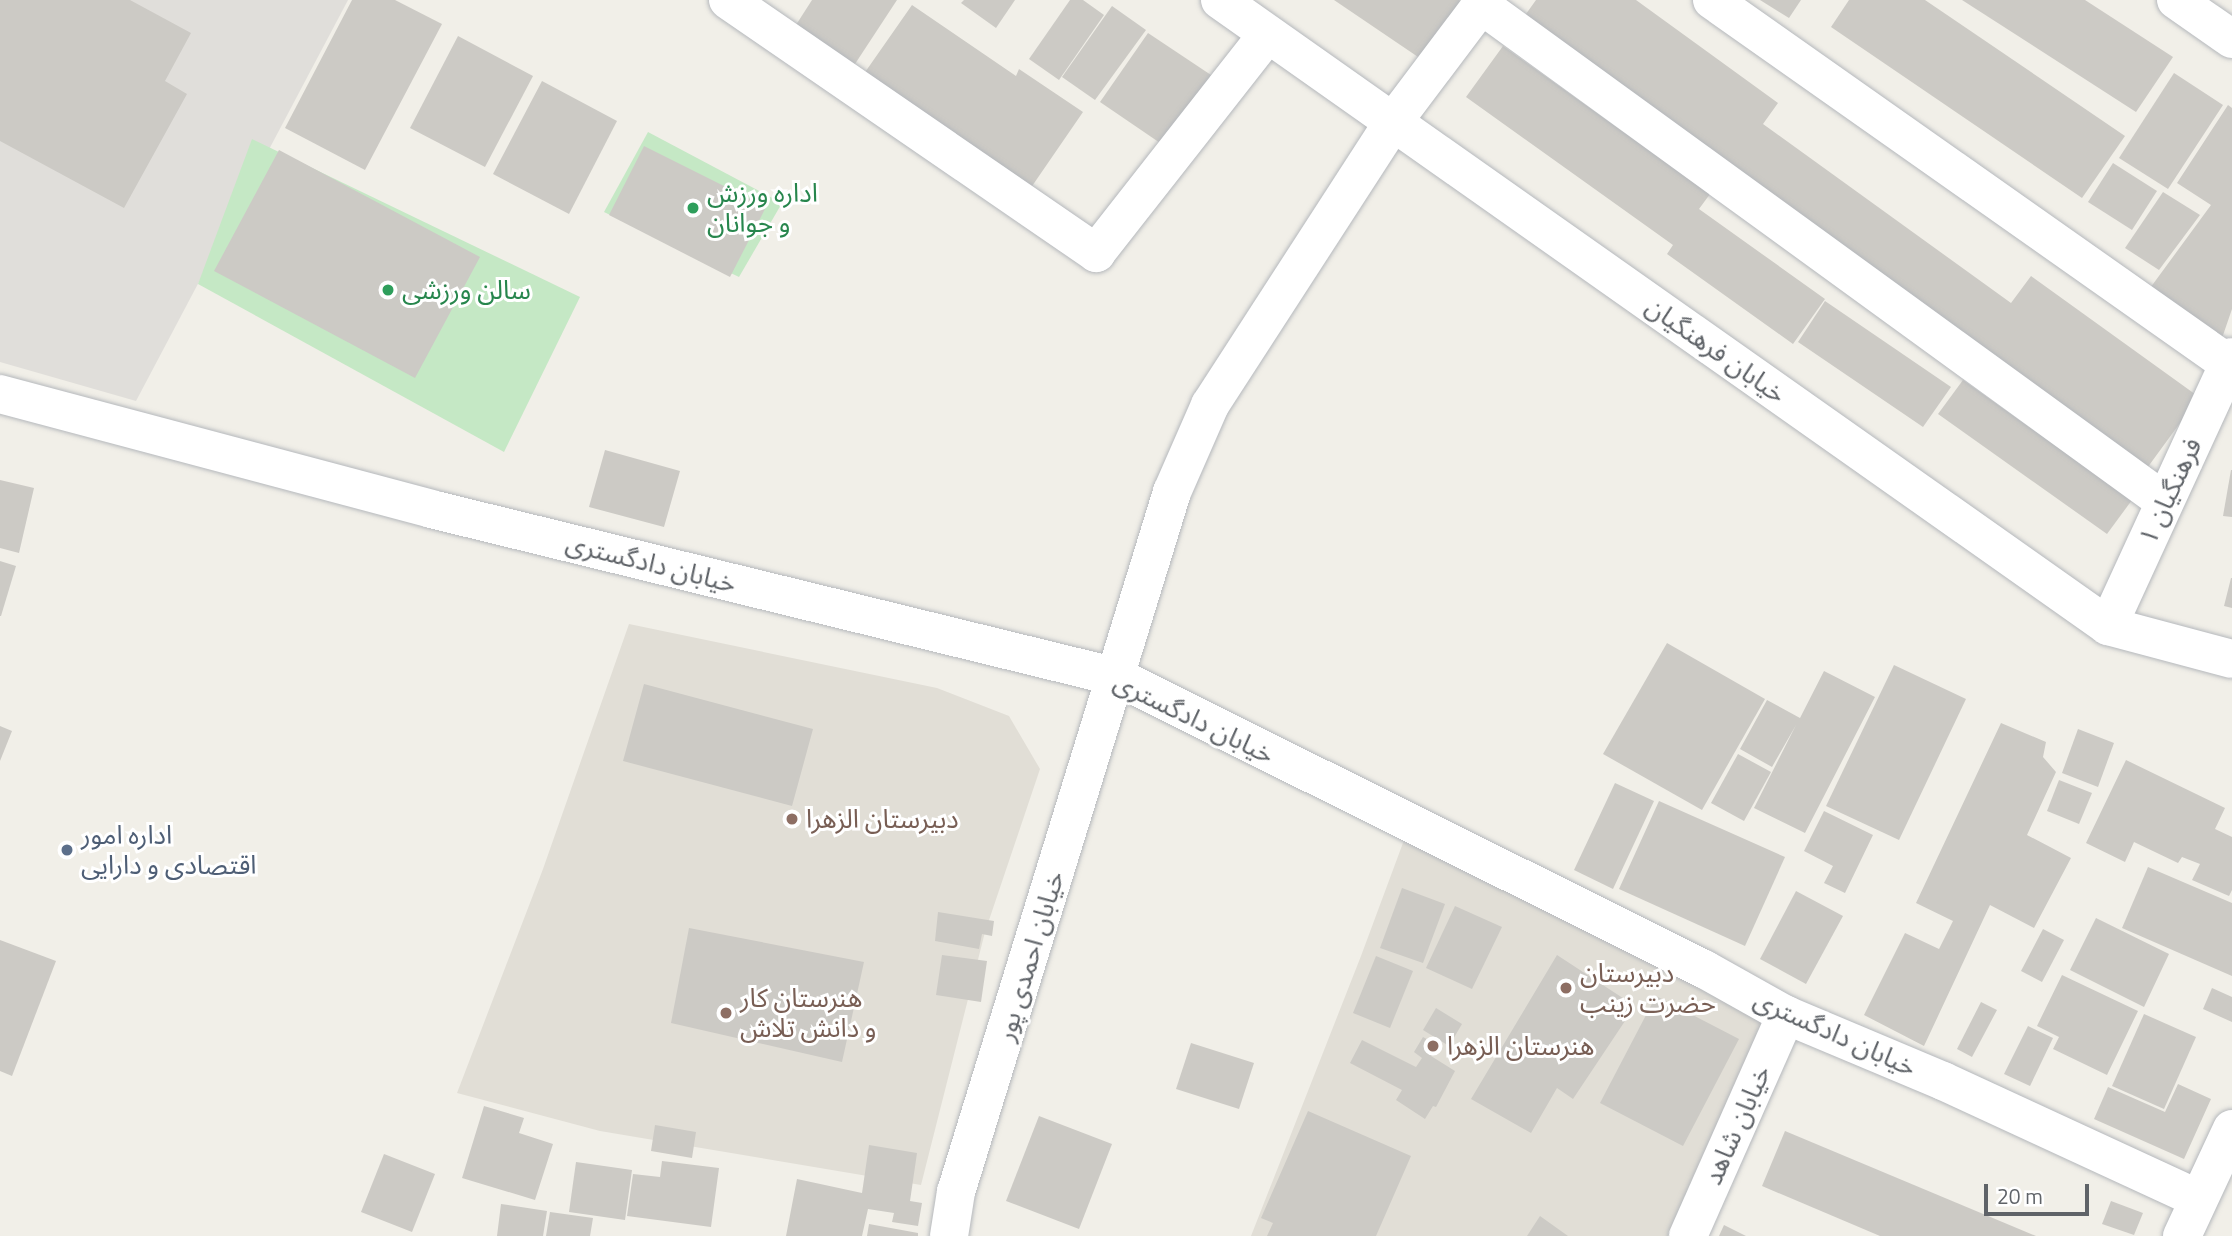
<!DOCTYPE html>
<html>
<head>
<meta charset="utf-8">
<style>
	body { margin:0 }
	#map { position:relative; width:2232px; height:1236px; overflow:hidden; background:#f1efe8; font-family:"Titillium Web","Noto Sans Arabic",sans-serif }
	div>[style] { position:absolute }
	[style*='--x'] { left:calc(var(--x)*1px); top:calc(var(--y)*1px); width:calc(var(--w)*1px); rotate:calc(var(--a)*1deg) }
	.industrial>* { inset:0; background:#e0deda }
	.education>* { inset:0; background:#e1ded6 }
	.green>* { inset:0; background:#c5e8c5 }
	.building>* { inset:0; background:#cccac5 }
	.roads { filter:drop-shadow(0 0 2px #b5b8bc) drop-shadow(0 0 2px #b5b8bc) }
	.street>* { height:38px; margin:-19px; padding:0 19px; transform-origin:19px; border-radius:19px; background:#fff }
	.secondary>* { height:38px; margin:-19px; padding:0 19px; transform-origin:19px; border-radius:19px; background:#fff }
	.dots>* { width:19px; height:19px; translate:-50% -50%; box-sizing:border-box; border:4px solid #fff; border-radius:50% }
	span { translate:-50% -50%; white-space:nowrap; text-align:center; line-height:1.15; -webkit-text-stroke:6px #fff; paint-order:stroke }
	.leisure-label { font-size:26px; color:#27864d }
	.left { translate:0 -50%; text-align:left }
	.street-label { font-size:26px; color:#5f6368 }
	.education-label { font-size:26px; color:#785e54 }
	.service-label { font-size:26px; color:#4e5e75 }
	.scale { position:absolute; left:1984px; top:1184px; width:105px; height:32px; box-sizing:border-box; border:4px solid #5f6368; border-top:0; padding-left:9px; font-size:21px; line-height:24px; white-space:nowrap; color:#5f6368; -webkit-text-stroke:5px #fff; paint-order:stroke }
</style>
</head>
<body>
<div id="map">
	<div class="industrial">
		<i style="clip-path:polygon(0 0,348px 0,136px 401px,0 362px)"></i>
	</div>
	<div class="education">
		<i style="clip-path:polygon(629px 624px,937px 688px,1009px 716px,1040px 769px,985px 932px,921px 1185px,600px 1131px,457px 1093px,543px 869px)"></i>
		<i style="clip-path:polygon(1410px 824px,1766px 1020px,1717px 1135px,1669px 1236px,1251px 1236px,1361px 956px)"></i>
	</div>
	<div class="green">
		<i style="clip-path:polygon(648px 132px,782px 203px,739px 277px,604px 212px)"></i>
		<i style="clip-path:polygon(252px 139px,580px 297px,504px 452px,198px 284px)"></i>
	</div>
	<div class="building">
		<i style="clip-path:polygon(0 0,130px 0,191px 33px,165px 81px,187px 94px,124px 208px,0 141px)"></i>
		<i style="clip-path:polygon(352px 0,395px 0,442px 24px,365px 170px,285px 128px)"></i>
		<i style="clip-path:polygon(812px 0,897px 0,853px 67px,794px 28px)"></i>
		<i style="clip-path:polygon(964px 0,1015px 0,996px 28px,961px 3px)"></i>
		<i style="clip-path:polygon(1070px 0,1083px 0,1104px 15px,1059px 80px,1029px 59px)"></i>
		<i style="clip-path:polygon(1334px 0,1459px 0,1463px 3px,1424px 61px)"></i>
		<i style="clip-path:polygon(1536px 0,1636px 0,1778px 103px,1763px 124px,2011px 303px,2031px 276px,2199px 397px,2142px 475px,1518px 25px)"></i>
		<i style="clip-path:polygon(1760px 0,1801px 0,1789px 18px)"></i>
		<i style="clip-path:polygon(1849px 0,1925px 0,2125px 136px,2082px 198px,1831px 27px)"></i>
		<i style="clip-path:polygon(1962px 0,2085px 0,2173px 57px,2136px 112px)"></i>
		<i style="clip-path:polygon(912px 5px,1016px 76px,1019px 69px,1083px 112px,1028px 192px,861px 78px)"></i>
		<i style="clip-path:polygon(1112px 6px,1146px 30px,1095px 100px,1062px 77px)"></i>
		<i style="clip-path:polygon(1148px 33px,1214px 77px,1166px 147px,1100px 102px)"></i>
		<i style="clip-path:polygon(458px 36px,533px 76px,485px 167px,410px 128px)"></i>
		<i style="clip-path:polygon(1503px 46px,1710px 194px,1699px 209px,1825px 299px,1793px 344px,1667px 254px,1673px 245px,1466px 97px)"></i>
		<i style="clip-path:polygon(2174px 73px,2223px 105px,2168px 189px,2119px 158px)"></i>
		<i style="clip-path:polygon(542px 81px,617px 121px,569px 214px,493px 174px)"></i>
		<i style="clip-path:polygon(2228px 105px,2232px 108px,2232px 309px,2220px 344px,2145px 295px,2211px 205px,2177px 183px)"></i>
		<i style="clip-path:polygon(644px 146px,766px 207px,730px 277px,609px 215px)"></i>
		<i style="clip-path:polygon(279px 150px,480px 257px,415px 378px,214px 271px)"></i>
		<i style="clip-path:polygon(2113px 163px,2157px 191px,2132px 230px,2088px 202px)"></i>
		<i style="clip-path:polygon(2163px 192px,2200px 215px,2159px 270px,2125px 248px)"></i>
		<i style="clip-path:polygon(1825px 301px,1951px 387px,1923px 427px,1798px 342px)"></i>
		<i style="clip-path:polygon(1963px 380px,2132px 500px,2107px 534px,1938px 414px)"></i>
		<i style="clip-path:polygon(605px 450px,680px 471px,664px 527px,589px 507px)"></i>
		<i style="clip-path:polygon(2231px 470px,2232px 470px,2232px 517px,2223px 516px)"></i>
		<i style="clip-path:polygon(0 480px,34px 488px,19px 553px,0 548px)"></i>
		<i style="clip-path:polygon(0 561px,16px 566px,1px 616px,0 616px)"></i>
		<i style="clip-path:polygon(2231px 578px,2232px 578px,2232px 608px,2224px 606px)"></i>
		<i style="clip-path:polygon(1667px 643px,1765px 699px,1702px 810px,1603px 754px)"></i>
		<i style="clip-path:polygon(1894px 665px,1966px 699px,1899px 840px,1826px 806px)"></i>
		<i style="clip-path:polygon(1824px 671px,1875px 697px,1805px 833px,1754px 808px,1796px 725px,1772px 767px,1740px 749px,1767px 700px,1800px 718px)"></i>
		<i style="clip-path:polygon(644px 684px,813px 729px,792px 806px,623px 761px)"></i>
		<i style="clip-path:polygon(2001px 723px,2046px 742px,2043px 757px,2056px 772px,2027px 835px,2071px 858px,2034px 928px,1990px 905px,1924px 1046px,1864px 1015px,1905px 933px,1939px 949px,1953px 921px,1916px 903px)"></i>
		<i style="clip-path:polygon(0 726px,12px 731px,0 761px)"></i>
		<i style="clip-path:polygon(2078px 729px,2114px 743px,2098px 787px,2062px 773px)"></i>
		<i style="clip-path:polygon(1738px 754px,1771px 772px,1744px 821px,1711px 803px)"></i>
		<i style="clip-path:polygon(2126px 760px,2225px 808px,2215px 829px,2232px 837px,2232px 890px,2229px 896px,2192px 880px,2200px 864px,2182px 857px,2178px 863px,2134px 842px,2125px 862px,2086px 843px)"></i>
		<i style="clip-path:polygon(2059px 780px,2092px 793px,2079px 824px,2047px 811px)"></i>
		<i style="clip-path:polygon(1615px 783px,1654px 801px,1613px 889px,1574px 870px)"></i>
		<i style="clip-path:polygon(1659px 801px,1785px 857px,1745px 946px,1619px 889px)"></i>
		<i style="clip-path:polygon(1824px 811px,1873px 835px,1845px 893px,1824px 883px,1833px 866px,1804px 851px)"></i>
		<i style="clip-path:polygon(2148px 867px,2232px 903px,2232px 976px,2122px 928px)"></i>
		<i style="clip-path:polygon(1402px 888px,1445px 904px,1423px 963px,1380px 948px)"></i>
		<i style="clip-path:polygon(1796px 891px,1843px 916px,1806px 984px,1760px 959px)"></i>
		<i style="clip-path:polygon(1455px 906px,1502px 927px,1472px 989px,1426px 968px)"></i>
		<i style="clip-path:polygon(938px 912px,994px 921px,992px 936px,982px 934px,979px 949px,935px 941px)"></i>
		<i style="clip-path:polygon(2096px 918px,2169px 954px,2144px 1007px,2070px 970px)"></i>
		<i style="clip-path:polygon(689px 928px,864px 962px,842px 1062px,671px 1023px)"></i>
		<i style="clip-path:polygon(2043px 929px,2064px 940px,2042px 982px,2021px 971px)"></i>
		<i style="clip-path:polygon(0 940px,56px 961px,12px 1076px,0 1071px)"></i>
		<i style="clip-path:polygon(942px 955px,987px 961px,981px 1002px,936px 995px)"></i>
		<i style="clip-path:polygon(1557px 955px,1635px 1006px,1573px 1099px,1557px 1088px,1531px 1133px,1471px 1099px)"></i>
		<i style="clip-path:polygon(1376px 956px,1413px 971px,1390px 1028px,1353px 1013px)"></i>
		<i style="clip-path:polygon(2062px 975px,2138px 1011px,2107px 1075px,2053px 1049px,2059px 1037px,2037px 1026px)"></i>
		<i style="clip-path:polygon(2212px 988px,2232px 997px,2232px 1022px,2203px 1009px)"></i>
		<i style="clip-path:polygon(1656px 996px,1739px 1039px,1683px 1146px,1600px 1103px)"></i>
		<i style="clip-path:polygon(1981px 1002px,1997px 1010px,1972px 1057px,1957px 1049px)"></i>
		<i style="clip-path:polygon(1436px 1008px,1462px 1024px,1449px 1046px,1423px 1030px)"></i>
		<i style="clip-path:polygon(2144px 1014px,2196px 1037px,2164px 1109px,2112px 1086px)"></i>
		<i style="clip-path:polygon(2028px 1026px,2053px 1038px,2030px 1086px,2004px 1074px)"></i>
		<i style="clip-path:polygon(1423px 1037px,1437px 1045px,1431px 1056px,1455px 1071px,1436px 1107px,1433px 1106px,1425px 1119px,1396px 1100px,1402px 1090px,1350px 1063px,1362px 1040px,1416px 1067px,1422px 1058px,1414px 1052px)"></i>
		<i style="clip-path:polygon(1191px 1043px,1254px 1063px,1239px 1109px,1176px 1089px)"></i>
		<i style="clip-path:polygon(2178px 1084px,2211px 1099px,2184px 1159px,2094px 1119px,2108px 1087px,2165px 1112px)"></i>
		<i style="clip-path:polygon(484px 1106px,524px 1118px,519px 1133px,553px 1144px,535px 1200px,462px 1178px)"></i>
		<i style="clip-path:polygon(1308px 1111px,1411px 1156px,1376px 1236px,1267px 1236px,1273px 1223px,1261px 1218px)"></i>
		<i style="clip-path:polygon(1039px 1116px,1112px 1144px,1079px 1229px,1006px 1201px)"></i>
		<i style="clip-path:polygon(655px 1125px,696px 1132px,692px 1158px,651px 1151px)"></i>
		<i style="clip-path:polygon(1785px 1131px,2036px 1236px,1880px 1236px,1762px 1186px)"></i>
		<i style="clip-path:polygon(869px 1145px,917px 1153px,910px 1201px,922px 1203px,918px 1226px,892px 1222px,894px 1213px,868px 1209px,862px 1236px,786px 1236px,797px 1179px,862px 1193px)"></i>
		<i style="clip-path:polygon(384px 1154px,435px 1174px,412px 1232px,361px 1212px)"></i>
		<i style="clip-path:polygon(662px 1161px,719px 1168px,711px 1227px,627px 1216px,633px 1174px,660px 1177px)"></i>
		<i style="clip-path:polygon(576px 1162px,632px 1170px,625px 1220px,569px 1212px)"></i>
		<i style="clip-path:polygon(2111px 1201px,2143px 1213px,2134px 1235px,2102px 1224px)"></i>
		<i style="clip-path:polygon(501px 1204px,547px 1211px,543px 1236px,497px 1236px)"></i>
		<i style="clip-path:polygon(550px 1212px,593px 1218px,590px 1236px,546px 1236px)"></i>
		<i style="clip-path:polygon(1540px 1216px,1568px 1236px,1527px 1236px)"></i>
		<i style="clip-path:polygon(869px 1224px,918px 1233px,918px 1236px,867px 1236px)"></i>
		<i style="clip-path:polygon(1724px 1225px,1746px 1236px,1719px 1236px)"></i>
	</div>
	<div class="roads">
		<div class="street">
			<i style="--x:728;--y:0;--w:447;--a:34.5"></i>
			<i style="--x:1096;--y:253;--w:278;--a:-51.9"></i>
			<i style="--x:1712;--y:0;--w:632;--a:35.15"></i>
			<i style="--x:2176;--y:0;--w:68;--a:34.9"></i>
			<i style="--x:1481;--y:5;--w:845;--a:36"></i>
			<i style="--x:0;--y:394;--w:446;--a:14.9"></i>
			<i style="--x:431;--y:509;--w:706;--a:13.76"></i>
			<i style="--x:1117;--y:677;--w:656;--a:26.45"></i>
			<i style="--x:1704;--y:969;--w:94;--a:29.3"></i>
			<i style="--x:1786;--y:1015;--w:170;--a:22.8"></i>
			<i style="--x:1943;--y:1081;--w:281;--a:24.8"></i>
			<i style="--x:2108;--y:626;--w:296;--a:-65.3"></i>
			<i style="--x:949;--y:1236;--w:45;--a:-81"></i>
			<i style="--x:956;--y:1192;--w:733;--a:-72.85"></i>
			<i style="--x:1172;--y:492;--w:95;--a:-66.4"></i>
			<i style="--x:1210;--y:405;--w:337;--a:-57.1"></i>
			<i style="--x:1393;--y:122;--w:153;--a:-53"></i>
			<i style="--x:1688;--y:1236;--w:242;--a:-66.1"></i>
		</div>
		<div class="secondary">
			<i style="--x:1220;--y:0;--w:1086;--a:35.18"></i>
			<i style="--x:2108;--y:626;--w:128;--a:14.9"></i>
			<i style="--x:2182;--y:1236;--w:118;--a:-65"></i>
		</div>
	</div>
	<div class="dots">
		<i style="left:693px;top:208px;background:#2e9e5b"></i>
		<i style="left:388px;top:290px;background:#2e9e5b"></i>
		<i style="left:792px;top:819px;background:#8d6e63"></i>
		<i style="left:67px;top:850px;background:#5c6f8a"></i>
		<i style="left:1566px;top:988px;background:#8d6e63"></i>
		<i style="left:726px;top:1013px;background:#8d6e63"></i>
		<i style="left:1433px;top:1046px;background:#8d6e63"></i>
	</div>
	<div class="leisure-label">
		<span class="left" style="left:707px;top:208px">اداره ورزش<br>و جوانان</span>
		<span class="left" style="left:402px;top:290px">سالن ورزشی</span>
	</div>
	<div class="street-label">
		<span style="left:1716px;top:350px;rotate:35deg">خیابان فرهنگیان</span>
		<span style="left:2170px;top:491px;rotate:-65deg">فرهنگیان ۱</span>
		<span style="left:651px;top:563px;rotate:14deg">خیابان دادگستری</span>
		<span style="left:1194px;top:718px;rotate:26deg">خیابان دادگستری</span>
		<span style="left:1030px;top:956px;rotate:-73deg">خیابان احمدی پور</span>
		<span style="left:1835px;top:1033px;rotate:24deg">خیابان دادگستری</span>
		<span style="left:1737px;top:1125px;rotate:-66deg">خیابان شاهد</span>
	</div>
	<div class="education-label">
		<span class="left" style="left:806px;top:819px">دبیرستان الزهرا</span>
		<span class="left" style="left:1580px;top:988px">دبیرستان<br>حضرت زینب</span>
		<span class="left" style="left:740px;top:1013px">هنرستان کار<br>و دانش تلاش</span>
		<span class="left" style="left:1447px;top:1046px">هنرستان الزهرا</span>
	</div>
	<div class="service-label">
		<span class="left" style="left:81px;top:850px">اداره امور<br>اقتصادی و دارایی</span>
	</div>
	<div class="scale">20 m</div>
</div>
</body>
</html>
